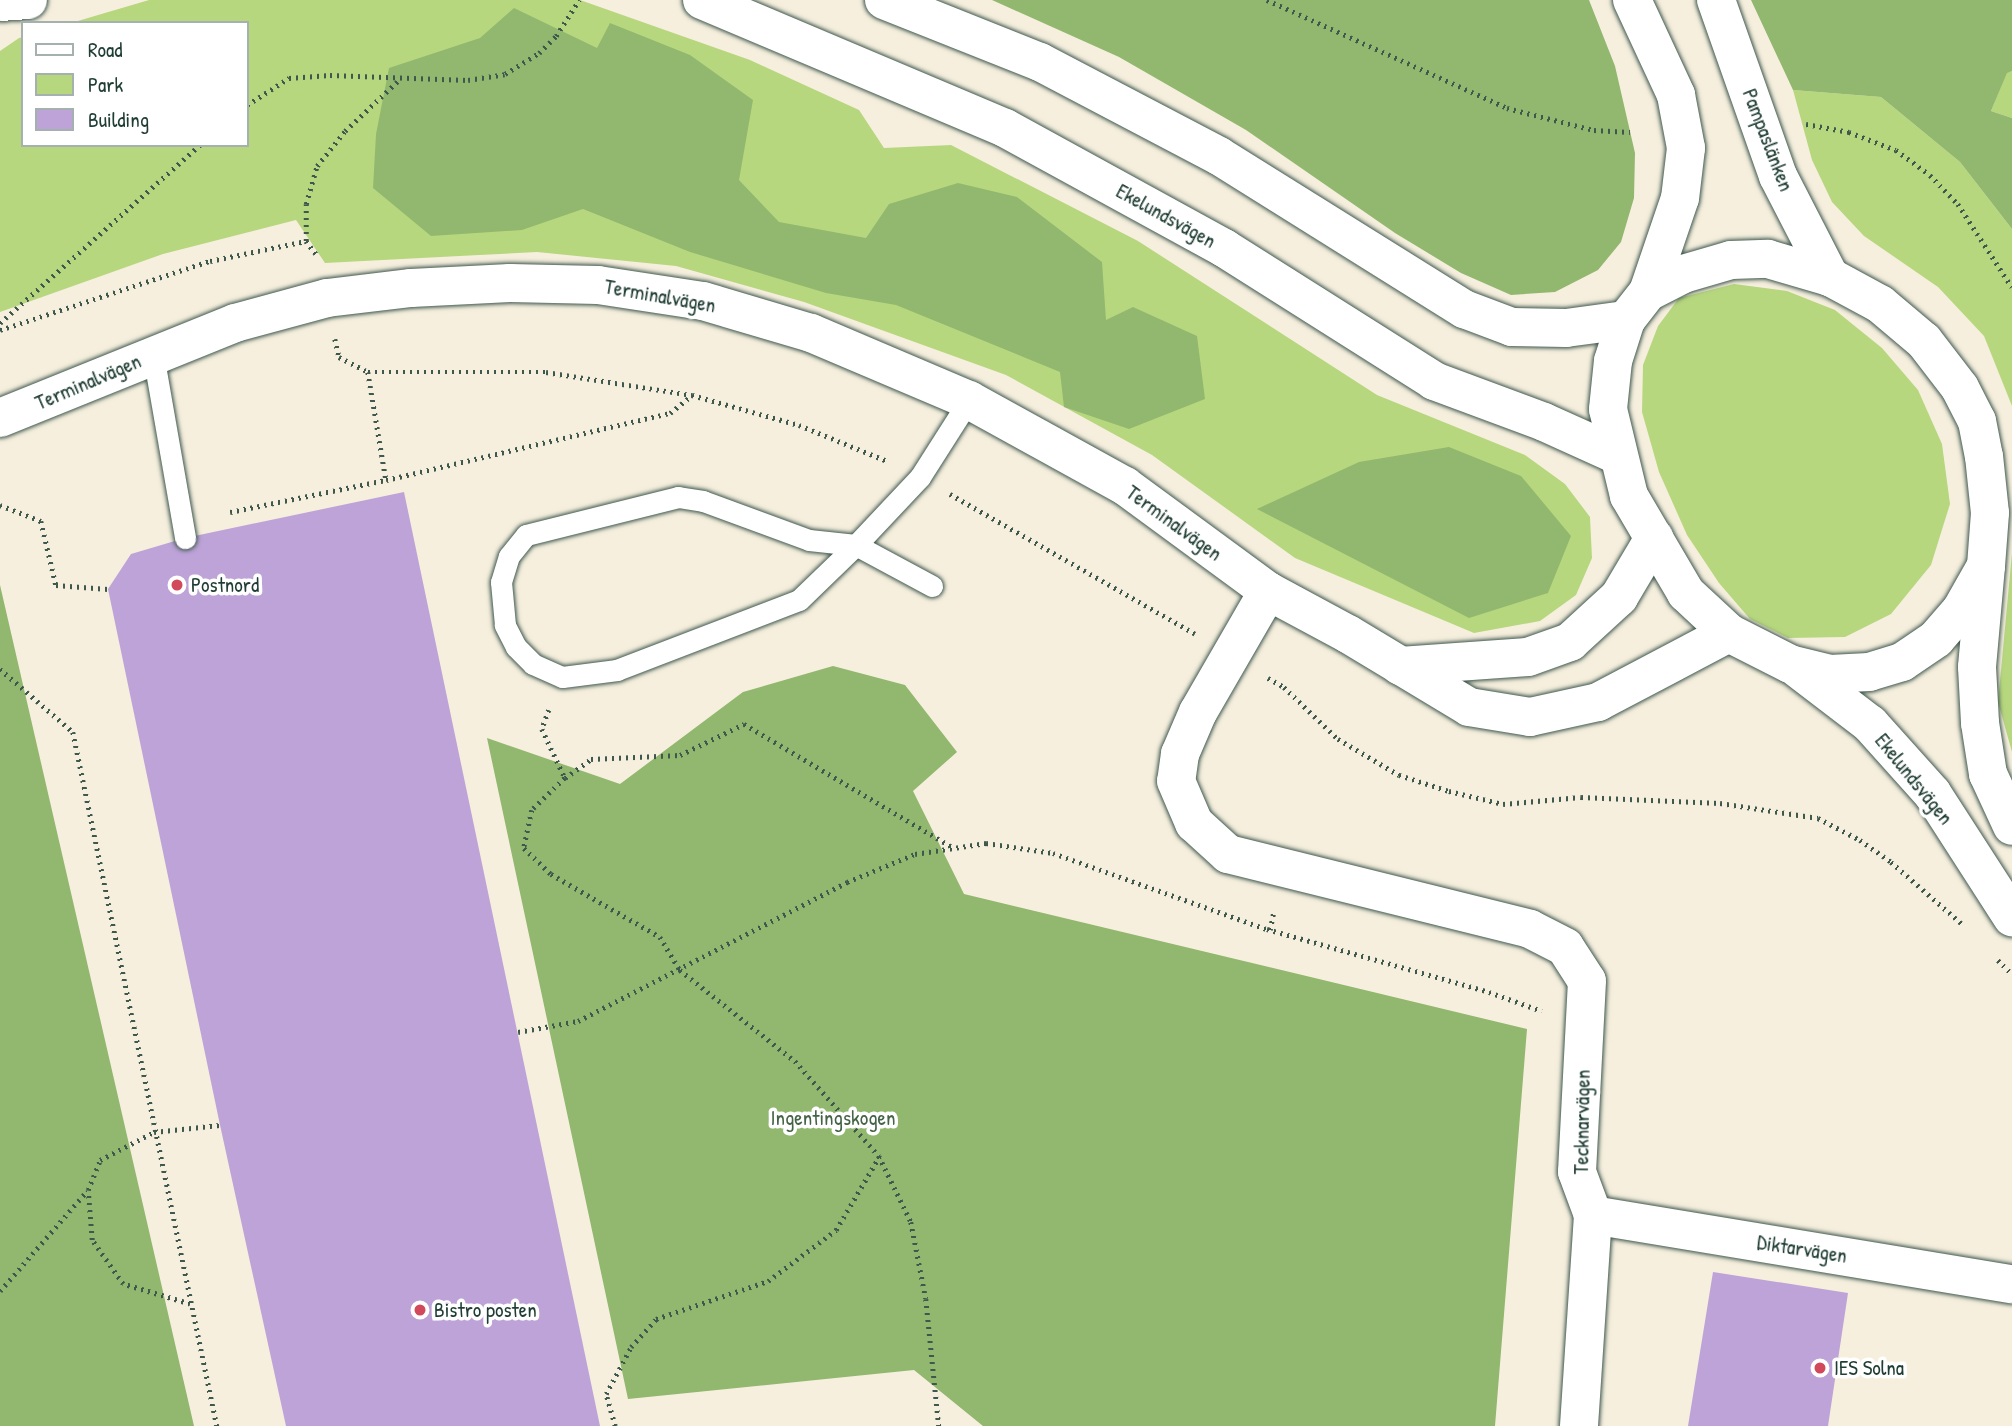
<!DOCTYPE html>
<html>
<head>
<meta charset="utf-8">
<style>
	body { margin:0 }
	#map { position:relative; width:2012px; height:1426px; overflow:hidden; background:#f6efde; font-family:"Patrick Hand",sans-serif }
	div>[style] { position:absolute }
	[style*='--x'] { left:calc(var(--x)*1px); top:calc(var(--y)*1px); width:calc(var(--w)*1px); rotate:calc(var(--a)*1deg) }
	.green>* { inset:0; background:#b7d77f }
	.forest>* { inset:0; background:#91b86e }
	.building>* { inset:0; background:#bda3d7 }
	.path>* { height:4.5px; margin-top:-2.25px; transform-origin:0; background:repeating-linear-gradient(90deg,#3f584e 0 2px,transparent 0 7px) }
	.roads { filter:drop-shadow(0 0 2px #3f584e) drop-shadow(0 0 2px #3f584e) }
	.service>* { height:21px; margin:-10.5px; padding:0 10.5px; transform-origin:10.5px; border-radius:10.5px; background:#fff }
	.minor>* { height:38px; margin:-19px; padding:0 19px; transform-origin:19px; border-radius:19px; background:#fff }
	.tertiary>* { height:38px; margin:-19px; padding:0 19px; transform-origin:19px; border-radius:19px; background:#fff }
	.secondary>* { height:38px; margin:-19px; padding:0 19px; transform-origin:19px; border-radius:19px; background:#fff }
	.dots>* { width:19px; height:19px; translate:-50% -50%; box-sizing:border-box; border:4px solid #fff; border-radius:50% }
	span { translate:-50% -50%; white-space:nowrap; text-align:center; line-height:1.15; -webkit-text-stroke:7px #fff; paint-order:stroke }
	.street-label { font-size:21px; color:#1f3d34 }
	.poi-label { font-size:21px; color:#1f3d34 }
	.left { translate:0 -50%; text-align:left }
	.park-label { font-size:21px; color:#456447 }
	.legend { position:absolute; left:21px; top:21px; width:228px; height:126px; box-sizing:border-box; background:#fff; border:2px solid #a5b1ae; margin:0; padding:9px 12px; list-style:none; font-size:21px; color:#1f3d34 }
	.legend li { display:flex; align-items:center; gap:14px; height:35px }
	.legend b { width:35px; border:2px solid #a5b1ae }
</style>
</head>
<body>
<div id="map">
	<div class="green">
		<i style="clip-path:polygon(149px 0,580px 0,750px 60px,859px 110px,884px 148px,951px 145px,1138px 241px,1377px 395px,1525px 455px,1565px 484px,1590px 517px,1592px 558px,1576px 595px,1540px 621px,1474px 633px,1295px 558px,1152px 455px,1006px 375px,804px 302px,676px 266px,537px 252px,325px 263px,296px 220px,163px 254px,0 312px,0 51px,19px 38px,23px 37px,23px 145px,247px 145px,247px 23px,71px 23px)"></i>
		<i style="clip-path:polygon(2012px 71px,2012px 118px,1991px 111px,2007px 72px)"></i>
		<i style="clip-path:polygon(1793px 90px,1881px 97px,1960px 162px,2012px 229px,2012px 406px,1984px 336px,1938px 287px,1864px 236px,1832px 202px,1812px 160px)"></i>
		<i style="clip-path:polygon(1734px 284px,1787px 291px,1835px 310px,1882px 348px,1918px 390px,1942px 444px,1950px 504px,1931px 565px,1891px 614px,1845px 637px,1788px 638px,1750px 619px,1719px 583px,1687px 535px,1659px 472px,1642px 412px,1643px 365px,1658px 326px,1679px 298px)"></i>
		<i style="clip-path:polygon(2012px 553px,2012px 752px,1998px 702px)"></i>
	</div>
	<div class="forest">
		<i style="clip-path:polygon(992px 0,1589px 0,1615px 66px,1635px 153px,1634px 198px,1621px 242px,1598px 270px,1555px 292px,1511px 295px,1461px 273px,1395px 233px,1246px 130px,1119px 57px)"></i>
		<i style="clip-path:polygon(1751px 0,2012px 0,2012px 71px,2007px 73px,1991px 111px,2012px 118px,2012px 229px,1960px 162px,1881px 97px,1793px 90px)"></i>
		<i style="clip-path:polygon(514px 8px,597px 48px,610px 23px,690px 55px,753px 100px,739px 180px,779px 222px,866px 238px,889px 204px,958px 183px,1017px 197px,1102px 262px,1106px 320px,1133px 307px,1197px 336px,1205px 399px,1129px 429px,1064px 407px,1060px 372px,896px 305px,826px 293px,690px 252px,583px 209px,522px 230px,431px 236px,373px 188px,376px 134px,389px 68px,480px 38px)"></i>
		<i style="clip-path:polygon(1449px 447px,1521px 476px,1571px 536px,1548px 593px,1469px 618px,1257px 509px,1359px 462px)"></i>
		<i style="clip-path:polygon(0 585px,194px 1426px,0 1426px)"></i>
		<i style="clip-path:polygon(833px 666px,905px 685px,957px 752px,913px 791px,964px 894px,1527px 1029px,1495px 1426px,983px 1426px,914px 1370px,628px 1399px,487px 738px,620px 784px,743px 692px)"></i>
	</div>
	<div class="building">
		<i style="clip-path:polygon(404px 492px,600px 1426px,286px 1426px,220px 1125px,108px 589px,131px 554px,185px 538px)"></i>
		<i style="clip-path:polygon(1713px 1272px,1848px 1293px,1828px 1426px,1688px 1426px)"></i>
	</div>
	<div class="path">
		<i style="--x:1267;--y:0;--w:263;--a:24.2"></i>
		<i style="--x:1507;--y:108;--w:90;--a:14.2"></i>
		<i style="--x:1594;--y:130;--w:36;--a:3"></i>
		<i style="--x:247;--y:105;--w:50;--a:-32.7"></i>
		<i style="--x:289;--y:78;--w:41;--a:-4.2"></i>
		<i style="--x:330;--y:75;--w:138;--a:2.1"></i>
		<i style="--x:468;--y:80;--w:37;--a:-9"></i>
		<i style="--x:505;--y:74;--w:40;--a:-32"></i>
		<i style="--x:539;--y:53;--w:24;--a:-45"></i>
		<i style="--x:556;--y:36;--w:43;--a:-57.4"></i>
		<i style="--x:1806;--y:124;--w:44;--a:10.5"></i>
		<i style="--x:1849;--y:132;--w:50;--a:21"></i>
		<i style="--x:1896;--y:150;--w:42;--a:36.3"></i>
		<i style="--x:1930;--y:175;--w:40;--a:46"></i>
		<i style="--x:1958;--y:204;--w:99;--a:57"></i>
		<i style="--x:306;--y:241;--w:37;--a:-90"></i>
		<i style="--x:306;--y:204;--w:40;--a:-74"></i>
		<i style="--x:317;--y:166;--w:45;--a:-51.3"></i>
		<i style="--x:345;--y:131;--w:76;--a:-43.4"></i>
		<i style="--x:0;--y:323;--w:268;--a:-41.7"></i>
		<i style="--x:0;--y:330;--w:221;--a:-18.2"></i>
		<i style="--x:210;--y:261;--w:98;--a:-11.8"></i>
		<i style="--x:306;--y:241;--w:18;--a:52"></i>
		<i style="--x:335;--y:339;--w:18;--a:77"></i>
		<i style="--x:339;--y:357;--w:33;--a:27"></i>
		<i style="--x:368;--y:372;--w:178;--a:0"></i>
		<i style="--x:546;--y:372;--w:148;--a:9"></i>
		<i style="--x:692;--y:395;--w:111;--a:15.7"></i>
		<i style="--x:799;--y:425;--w:95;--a:22.2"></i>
		<i style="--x:368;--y:372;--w:109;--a:80.5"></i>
		<i style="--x:950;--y:494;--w:282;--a:29.7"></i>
		<i style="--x:0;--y:505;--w:44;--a:21.3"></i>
		<i style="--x:41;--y:521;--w:66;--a:76.8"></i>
		<i style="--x:56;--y:585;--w:52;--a:4.4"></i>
		<i style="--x:230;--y:512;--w:159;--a:-11.6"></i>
		<i style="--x:386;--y:480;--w:292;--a:-13.3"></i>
		<i style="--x:670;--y:413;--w:27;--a:-39"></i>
		<i style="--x:0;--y:669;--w:96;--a:40.8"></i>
		<i style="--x:73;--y:732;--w:709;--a:78.28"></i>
		<i style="--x:1268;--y:678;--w:18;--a:29"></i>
		<i style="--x:1284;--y:687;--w:75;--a:43.9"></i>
		<i style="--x:1338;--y:739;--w:71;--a:30.5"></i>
		<i style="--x:1399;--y:775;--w:52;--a:17.7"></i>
		<i style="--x:1449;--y:791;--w:56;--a:13.5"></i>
		<i style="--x:1503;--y:804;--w:78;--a:-5.1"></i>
		<i style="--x:1581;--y:797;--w:139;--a:2.5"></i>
		<i style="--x:1720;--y:803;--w:99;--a:8.7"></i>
		<i style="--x:1818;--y:818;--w:47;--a:27.6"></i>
		<i style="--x:1860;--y:840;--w:38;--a:35"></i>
		<i style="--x:1891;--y:862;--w:94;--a:41.1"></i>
		<i style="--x:549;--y:710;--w:20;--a:110"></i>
		<i style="--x:542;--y:729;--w:54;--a:64.9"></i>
		<i style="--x:565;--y:778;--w:46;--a:135.9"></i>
		<i style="--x:532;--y:810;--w:39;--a:102"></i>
		<i style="--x:524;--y:848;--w:37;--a:44"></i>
		<i style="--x:551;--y:874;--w:126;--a:30"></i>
		<i style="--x:660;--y:937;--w:39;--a:59"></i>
		<i style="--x:680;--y:970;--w:147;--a:38.4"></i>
		<i style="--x:795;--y:1061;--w:127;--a:48.5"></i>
		<i style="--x:879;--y:1156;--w:73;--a:64.1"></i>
		<i style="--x:911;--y:1222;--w:78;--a:79"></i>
		<i style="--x:926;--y:1299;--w:128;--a:84.2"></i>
		<i style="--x:565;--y:778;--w:32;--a:-36"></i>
		<i style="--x:591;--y:759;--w:89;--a:-2.6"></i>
		<i style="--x:680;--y:755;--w:71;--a:-25.8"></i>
		<i style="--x:744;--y:724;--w:244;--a:30.6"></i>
		<i style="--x:1270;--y:930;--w:20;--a:-79"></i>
		<i style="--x:1998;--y:960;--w:20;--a:45"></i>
		<i style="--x:518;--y:1032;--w:61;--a:-10.4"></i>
		<i style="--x:578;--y:1021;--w:303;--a:-27.3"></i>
		<i style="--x:847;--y:882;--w:74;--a:-22.4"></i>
		<i style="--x:915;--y:854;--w:72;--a:-8.8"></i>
		<i style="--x:986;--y:843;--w:68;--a:8.5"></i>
		<i style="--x:1053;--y:853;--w:227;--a:19.6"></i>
		<i style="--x:1267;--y:929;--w:231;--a:15.8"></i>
		<i style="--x:1489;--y:992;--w:56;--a:19.7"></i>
		<i style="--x:0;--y:1291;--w:133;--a:-49"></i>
		<i style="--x:190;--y:1304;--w:70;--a:-163.4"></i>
		<i style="--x:123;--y:1284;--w:54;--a:-125.2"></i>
		<i style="--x:92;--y:1240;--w:50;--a:-94.6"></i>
		<i style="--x:88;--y:1190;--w:32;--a:-68"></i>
		<i style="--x:100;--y:1160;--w:61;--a:-27.4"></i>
		<i style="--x:154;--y:1132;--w:66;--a:-6.1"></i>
		<i style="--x:615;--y:1426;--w:33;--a:-106"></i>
		<i style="--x:606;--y:1394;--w:53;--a:-62"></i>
		<i style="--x:631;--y:1347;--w:38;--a:-48"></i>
		<i style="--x:656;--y:1319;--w:118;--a:-18.7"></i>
		<i style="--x:768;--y:1281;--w:85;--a:-36.9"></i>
		<i style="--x:836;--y:1230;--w:85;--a:-59.5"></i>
	</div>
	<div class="roads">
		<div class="service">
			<i style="--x:153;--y:354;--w:187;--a:80.1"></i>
			<i style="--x:678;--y:497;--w:25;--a:9"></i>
			<i style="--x:703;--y:501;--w:113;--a:20.2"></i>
			<i style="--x:809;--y:540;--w:47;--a:6.1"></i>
			<i style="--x:856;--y:545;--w:79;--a:136"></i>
			<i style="--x:799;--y:600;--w:195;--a:159"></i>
			<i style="--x:617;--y:670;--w:55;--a:172.7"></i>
			<i style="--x:562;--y:677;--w:32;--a:-156"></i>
			<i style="--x:533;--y:664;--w:24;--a:-135"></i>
			<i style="--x:516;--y:647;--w:25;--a:-117"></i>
			<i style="--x:505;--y:625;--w:43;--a:-95.3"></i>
			<i style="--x:501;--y:582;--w:27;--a:-73"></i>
			<i style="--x:509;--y:556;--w:27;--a:-51"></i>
			<i style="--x:526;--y:535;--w:157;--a:-14"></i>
			<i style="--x:932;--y:586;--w:86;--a:-151.7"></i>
			<i style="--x:856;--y:545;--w:93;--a:-46.7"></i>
			<i style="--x:920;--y:477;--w:91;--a:-57.5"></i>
		</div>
		<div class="minor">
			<i style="--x:0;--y:418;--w:253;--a:-22"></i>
			<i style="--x:235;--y:323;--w:95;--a:-15.2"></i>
			<i style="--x:327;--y:298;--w:85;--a:-6.8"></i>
			<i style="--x:411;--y:288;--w:99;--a:-2.9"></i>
			<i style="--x:510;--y:283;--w:88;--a:1.3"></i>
			<i style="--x:598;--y:285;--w:106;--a:8.7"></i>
			<i style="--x:703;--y:301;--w:113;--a:16.5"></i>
			<i style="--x:811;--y:333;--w:172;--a:23"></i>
			<i style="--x:969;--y:400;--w:178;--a:28.9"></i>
			<i style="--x:1125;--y:486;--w:177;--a:36.3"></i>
			<i style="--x:1268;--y:591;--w:91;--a:28.3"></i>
			<i style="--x:1348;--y:634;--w:141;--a:31.1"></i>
			<i style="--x:1469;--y:707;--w:62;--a:9.3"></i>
			<i style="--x:1530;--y:717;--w:70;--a:-12.4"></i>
			<i style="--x:1598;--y:702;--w:148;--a:-27.8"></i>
			<i style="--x:1268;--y:591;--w:140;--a:120"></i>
			<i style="--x:1198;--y:712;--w:46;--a:113.2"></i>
			<i style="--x:1180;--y:754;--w:27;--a:98"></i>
			<i style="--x:1176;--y:781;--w:46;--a:66.8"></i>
			<i style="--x:1194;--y:823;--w:46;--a:42.4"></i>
			<i style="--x:1228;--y:854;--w:311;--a:13.9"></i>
			<i style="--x:1530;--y:929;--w:39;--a:27"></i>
			<i style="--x:1565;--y:947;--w:40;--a:57.1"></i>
			<i style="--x:1587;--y:981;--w:191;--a:93"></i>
			<i style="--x:1577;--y:1172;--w:46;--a:69.6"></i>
			<i style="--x:1593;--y:1215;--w:211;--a:93.8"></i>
			<i style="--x:1400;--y:666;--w:128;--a:-4"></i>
			<i style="--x:1528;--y:657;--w:45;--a:-19.7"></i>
			<i style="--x:1570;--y:642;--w:67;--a:-42.6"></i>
			<i style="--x:1619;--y:597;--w:69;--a:-59.3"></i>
			<i style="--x:1593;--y:1215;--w:425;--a:9.4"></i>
		</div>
		<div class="tertiary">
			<i style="--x:702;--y:0;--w:329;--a:22.9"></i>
			<i style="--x:1005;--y:128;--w:250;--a:28.7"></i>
			<i style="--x:1224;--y:248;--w:249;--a:32.3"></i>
			<i style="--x:1434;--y:381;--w:117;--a:20.4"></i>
			<i style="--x:1544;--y:422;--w:80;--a:24.3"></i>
			<i style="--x:884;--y:0;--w:168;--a:21.7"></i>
			<i style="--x:1040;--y:62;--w:202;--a:27.7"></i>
			<i style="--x:1219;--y:156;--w:289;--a:32"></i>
			<i style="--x:1464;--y:309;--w:51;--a:20.6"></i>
			<i style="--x:1512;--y:327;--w:54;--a:1.1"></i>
			<i style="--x:1566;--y:328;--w:61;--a:-7.6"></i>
			<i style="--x:0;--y:2;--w:28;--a:-4"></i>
		</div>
		<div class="secondary">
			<i style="--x:1632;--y:0;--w:105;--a:65.1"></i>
			<i style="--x:1676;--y:95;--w:54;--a:79.3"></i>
			<i style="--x:1686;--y:148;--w:50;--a:96.8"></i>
			<i style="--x:1680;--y:198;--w:99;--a:108.8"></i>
			<i style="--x:1716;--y:0;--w:187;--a:70.6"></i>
			<i style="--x:1778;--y:176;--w:114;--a:62.8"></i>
			<i style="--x:1986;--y:566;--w:51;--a:119.6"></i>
			<i style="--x:1961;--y:610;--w:38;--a:131"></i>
			<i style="--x:1936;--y:639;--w:41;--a:145.9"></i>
			<i style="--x:1902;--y:662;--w:34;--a:163"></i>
			<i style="--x:1869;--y:672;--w:39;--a:177"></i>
			<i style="--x:1830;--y:674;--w:41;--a:-166"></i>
			<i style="--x:1790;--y:664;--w:68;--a:-153.1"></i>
			<i style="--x:1729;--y:633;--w:59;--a:-137.1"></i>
			<i style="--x:1686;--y:593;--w:113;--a:-120.4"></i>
			<i style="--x:1629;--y:496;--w:89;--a:-103.6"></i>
			<i style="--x:1608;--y:409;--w:48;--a:-84.1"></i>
			<i style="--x:1613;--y:361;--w:43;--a:-72.4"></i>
			<i style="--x:1626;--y:320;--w:36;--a:-52"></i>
			<i style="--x:1648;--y:292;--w:39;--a:-27"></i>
			<i style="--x:1683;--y:274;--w:50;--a:-16.3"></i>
			<i style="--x:1731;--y:260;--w:37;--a:-2"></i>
			<i style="--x:1768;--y:259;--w:65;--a:16.2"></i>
			<i style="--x:1830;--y:277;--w:57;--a:28.4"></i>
			<i style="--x:1880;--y:304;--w:57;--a:40.1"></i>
			<i style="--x:1924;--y:341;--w:59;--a:52.5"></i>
			<i style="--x:1960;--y:388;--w:37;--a:63"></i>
			<i style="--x:1977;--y:421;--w:36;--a:79"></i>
			<i style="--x:1984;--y:456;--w:57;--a:84"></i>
			<i style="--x:1990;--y:513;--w:53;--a:94.3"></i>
			<i style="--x:1986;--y:566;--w:101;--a:95.1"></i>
			<i style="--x:1977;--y:667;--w:56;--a:86.9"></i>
			<i style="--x:1980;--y:723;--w:52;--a:81.1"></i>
			<i style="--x:1988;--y:774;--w:57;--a:65.2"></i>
			<i style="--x:1798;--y:669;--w:91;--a:37.4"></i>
			<i style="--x:1870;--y:724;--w:93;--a:48.1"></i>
			<i style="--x:1932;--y:793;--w:148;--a:57.2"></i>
		</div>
	</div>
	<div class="dots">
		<i style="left:177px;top:585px;background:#d1495b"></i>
		<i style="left:420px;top:1310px;background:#d1495b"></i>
		<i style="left:1820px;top:1368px;background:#d1495b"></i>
	</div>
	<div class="street-label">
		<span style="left:1768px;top:140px;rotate:69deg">Pampaslänken</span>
		<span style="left:1166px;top:216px;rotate:29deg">Ekelundsvägen</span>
		<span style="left:660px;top:296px;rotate:10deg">Terminalvägen</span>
		<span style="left:88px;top:382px;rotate:-23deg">Terminalvägen</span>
		<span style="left:1174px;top:523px;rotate:36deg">Terminalvägen</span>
		<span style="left:1914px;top:779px;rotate:51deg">Ekelundsvägen</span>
		<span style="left:1582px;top:1122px;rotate:-89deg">Tecknarvägen</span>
		<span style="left:1802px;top:1249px;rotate:9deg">Diktarvägen</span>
	</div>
	<div class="poi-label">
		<span class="left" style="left:191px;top:585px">Postnord</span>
		<span class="left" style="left:434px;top:1310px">Bistro posten</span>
		<span class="left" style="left:1834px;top:1368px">IES Solna</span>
	</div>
	<div class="park-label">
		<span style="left:833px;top:1118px">Ingentingskogen</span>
	</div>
	<ul class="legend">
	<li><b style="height:9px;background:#fff"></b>Road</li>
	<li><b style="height:19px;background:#b7d77f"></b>Park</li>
	<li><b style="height:19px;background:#bda3d7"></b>Building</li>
	</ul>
</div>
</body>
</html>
